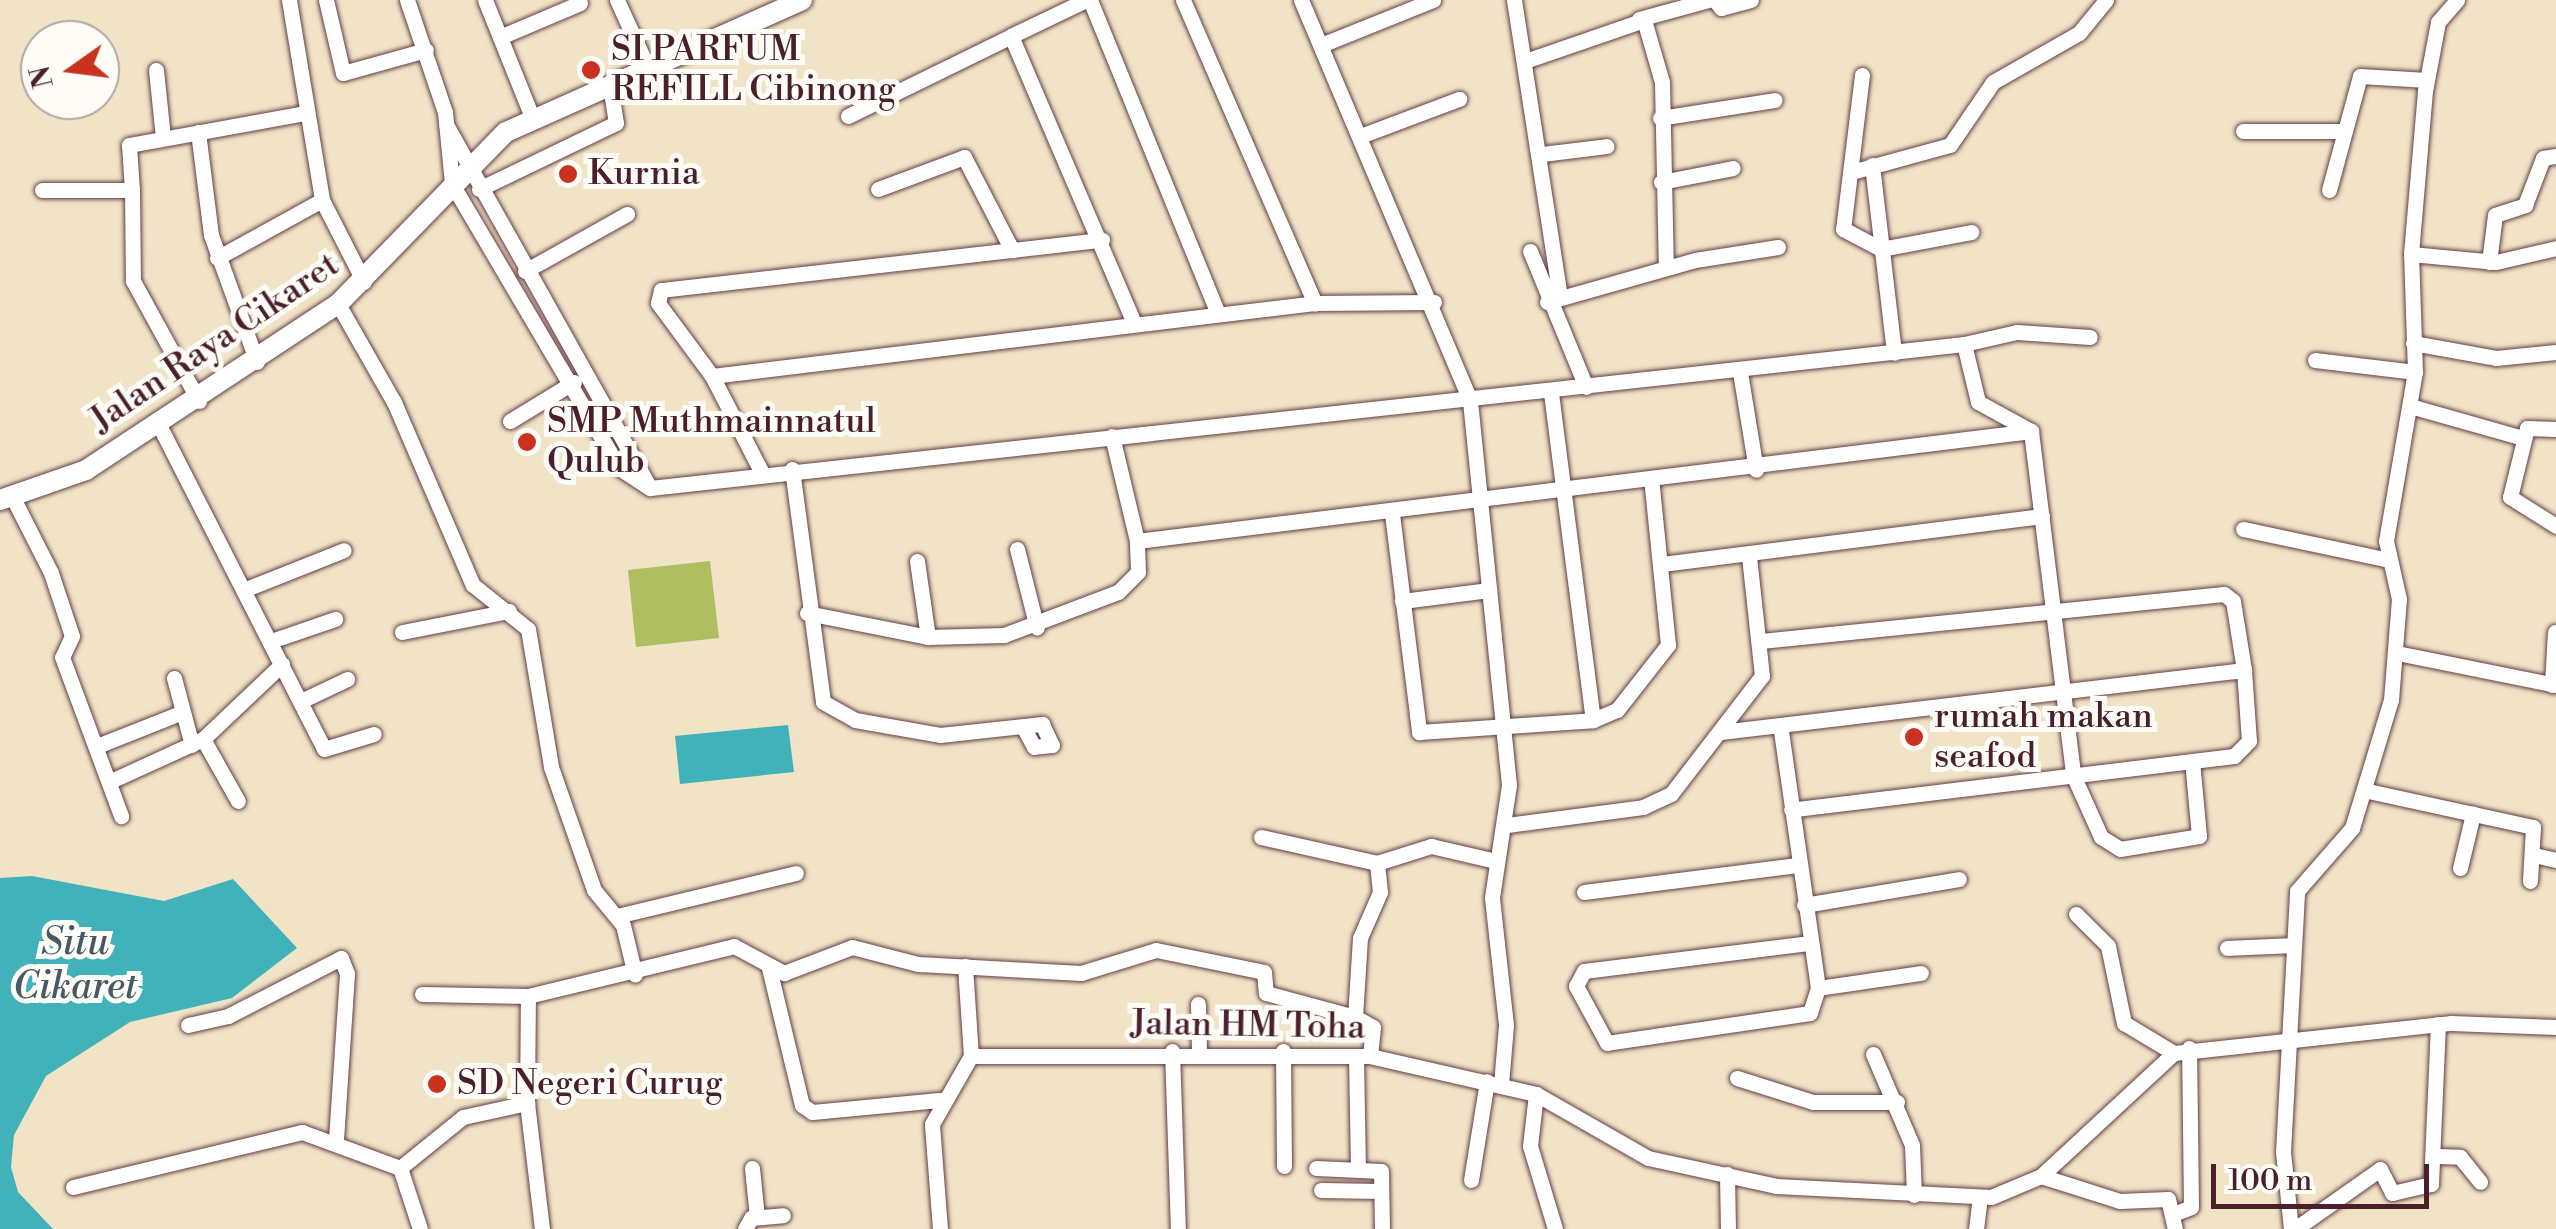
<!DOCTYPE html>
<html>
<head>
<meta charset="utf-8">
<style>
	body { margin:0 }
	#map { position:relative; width:2556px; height:1229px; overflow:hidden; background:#f0e3c6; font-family:"Libre Bodoni",serif }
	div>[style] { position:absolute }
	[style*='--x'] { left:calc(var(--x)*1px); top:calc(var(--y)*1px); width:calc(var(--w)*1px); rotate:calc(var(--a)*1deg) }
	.green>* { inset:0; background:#aebe61 }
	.water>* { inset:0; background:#42b2ba }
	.roads { filter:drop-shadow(0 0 2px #633c42) drop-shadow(0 0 2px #633c42) }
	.minor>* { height:15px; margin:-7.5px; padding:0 7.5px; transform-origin:7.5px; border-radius:7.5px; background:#fff }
	.secondary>* { height:20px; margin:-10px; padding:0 10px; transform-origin:10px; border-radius:10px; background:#fff }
	.dots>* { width:28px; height:28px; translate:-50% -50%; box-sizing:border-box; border:5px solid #fdfcf7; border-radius:50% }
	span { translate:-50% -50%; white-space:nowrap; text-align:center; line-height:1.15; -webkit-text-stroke:10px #fdfcf7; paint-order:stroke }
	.poi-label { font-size:35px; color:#4a1f2b }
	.left { translate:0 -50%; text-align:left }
	.street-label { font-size:35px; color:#4a1f2b }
	.water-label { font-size:38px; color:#475a64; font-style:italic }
	.north { position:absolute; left:20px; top:20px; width:100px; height:100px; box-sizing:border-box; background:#fdfcf7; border:2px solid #b5a4a5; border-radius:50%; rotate:256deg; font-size:28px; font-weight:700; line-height:40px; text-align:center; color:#4a1f2b }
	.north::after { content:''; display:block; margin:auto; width:35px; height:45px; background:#c8321e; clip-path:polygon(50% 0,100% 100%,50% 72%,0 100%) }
	.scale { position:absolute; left:2211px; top:1164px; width:218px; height:45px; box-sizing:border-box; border:5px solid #4a1f2b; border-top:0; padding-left:12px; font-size:30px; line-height:35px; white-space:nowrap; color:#4a1f2b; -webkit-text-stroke:8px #fdfcf7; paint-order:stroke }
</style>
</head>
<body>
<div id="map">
	<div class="green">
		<i style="clip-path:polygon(710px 561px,719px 638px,636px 647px,628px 570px)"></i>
	</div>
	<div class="water">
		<i style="clip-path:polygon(788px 725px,794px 772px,680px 784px,675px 736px)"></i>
		<i style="clip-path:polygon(32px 876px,164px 901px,233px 879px,297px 948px,232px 998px,130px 1022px,46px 1076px,14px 1135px,11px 1167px,18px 1192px,53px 1229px,0 1229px,0 878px)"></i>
	</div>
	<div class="roads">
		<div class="minor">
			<i style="--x:289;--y:0;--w:203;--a:80.6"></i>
			<i style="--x:322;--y:200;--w:92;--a:62.9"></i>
			<i style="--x:326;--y:0;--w:75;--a:76.9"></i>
			<i style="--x:343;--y:73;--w:86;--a:-15.5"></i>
			<i style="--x:407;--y:0;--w:118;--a:71.3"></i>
			<i style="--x:445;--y:112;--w:72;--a:84.4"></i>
			<i style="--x:452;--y:184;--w:329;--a:59.5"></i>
			<i style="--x:619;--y:468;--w:37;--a:33"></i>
			<i style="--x:650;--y:488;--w:416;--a:-119.3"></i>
			<i style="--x:485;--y:0;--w:126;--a:68.1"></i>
			<i style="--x:617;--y:0;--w:75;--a:65.5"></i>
			<i style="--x:1086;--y:0;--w:83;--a:154.4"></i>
			<i style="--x:1011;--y:36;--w:312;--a:66.8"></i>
			<i style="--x:1090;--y:0;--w:339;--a:67.8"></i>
			<i style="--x:1183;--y:0;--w:331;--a:66.5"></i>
			<i style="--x:1301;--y:0;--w:435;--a:67.1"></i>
			<i style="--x:1470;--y:401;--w:386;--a:84.2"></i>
			<i style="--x:1509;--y:785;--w:114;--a:98.6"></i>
			<i style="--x:1492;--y:898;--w:128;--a:83.7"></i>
			<i style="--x:1506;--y:1025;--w:59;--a:94.8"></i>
			<i style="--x:1514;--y:0;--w:301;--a:81.2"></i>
			<i style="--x:1715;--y:0;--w:10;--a:53"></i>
			<i style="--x:1721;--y:8;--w:31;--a:-15"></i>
			<i style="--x:1639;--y:19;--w:73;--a:-15.2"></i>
			<i style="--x:500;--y:37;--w:87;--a:-23"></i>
			<i style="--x:1321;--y:45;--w:121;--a:-21.9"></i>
			<i style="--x:1528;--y:60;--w:123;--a:-19"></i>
			<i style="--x:1644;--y:20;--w:65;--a:73.8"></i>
			<i style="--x:1662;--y:82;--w:185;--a:88.8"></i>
			<i style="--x:156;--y:70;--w:68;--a:84.1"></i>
			<i style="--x:1862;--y:75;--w:155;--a:97"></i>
			<i style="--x:1843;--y:229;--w:43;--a:27.8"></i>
			<i style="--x:1881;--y:249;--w:92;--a:-10.7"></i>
			<i style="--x:848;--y:116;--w:182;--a:-26.1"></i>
			<i style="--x:1660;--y:118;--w:116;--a:-8.9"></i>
			<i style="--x:2243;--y:131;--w:96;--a:0"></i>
			<i style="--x:198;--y:132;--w:104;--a:82.8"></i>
			<i style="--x:211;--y:235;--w:135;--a:70.1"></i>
			<i style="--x:1363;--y:135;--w:103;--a:-20.6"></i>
			<i style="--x:1542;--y:154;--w:65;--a:-7"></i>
			<i style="--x:1872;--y:165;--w:189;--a:83.3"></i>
			<i style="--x:1855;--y:171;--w:98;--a:-15.3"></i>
			<i style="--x:1950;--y:145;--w:76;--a:-55.7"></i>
			<i style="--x:1993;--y:82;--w:99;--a:-29.7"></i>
			<i style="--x:2079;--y:33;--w:43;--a:-50.7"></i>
			<i style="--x:1661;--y:182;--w:73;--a:-11"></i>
			<i style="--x:479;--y:189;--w:152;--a:-25.7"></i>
			<i style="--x:616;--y:123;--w:38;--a:-99"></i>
			<i style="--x:878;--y:189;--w:92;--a:-20.4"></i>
			<i style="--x:964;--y:157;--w:105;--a:62.7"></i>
			<i style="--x:42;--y:190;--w:90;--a:0"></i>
			<i style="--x:132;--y:190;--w:91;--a:89.4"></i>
			<i style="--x:133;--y:281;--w:137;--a:61.2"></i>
			<i style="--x:132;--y:190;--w:45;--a:-93.8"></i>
			<i style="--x:129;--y:145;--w:179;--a:-10.3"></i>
			<i style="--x:2329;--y:190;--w:118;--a:-74.8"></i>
			<i style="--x:2360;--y:76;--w:67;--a:3.4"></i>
			<i style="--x:1530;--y:251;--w:147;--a:67.6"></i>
			<i style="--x:2411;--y:254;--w:85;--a:5.4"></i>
			<i style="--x:2496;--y:262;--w:62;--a:-13.1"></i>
			<i style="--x:217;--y:258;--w:120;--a:-28.9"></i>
			<i style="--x:2489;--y:262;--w:47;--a:-82.7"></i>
			<i style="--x:2495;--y:215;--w:32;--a:-18"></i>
			<i style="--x:2525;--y:205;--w:50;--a:-69"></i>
			<i style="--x:2543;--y:158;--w:13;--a:-9"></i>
			<i style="--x:525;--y:271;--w:117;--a:-29.2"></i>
			<i style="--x:1547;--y:302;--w:154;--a:-15.8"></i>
			<i style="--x:1695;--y:260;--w:84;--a:-8.9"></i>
			<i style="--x:338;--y:304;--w:113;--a:60.3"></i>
			<i style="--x:394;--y:402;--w:199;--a:66.7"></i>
			<i style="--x:473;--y:585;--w:70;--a:38.7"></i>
			<i style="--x:528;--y:629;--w:140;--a:80.5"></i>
			<i style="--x:551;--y:767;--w:130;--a:70.7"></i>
			<i style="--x:594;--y:890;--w:45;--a:50.4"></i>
			<i style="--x:623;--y:925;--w:51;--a:76.5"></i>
			<i style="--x:2413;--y:343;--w:84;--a:10.2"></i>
			<i style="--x:2496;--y:358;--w:60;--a:-5.7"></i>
			<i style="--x:1964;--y:344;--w:54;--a:-12.8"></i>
			<i style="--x:2017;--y:332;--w:73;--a:3.9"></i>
			<i style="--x:2315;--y:360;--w:101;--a:6.8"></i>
			<i style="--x:1740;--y:372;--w:99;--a:80.7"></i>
			<i style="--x:712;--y:376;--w:607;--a:-6.9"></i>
			<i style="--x:1315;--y:303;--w:119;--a:-0.5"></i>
			<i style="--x:1551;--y:393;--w:330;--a:82.7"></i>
			<i style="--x:2410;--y:406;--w:117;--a:15.8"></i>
			<i style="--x:510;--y:421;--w:75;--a:-31.4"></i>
			<i style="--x:160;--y:427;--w:361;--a:63"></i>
			<i style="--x:324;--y:749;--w:52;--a:-16.7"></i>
			<i style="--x:2556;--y:429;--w:29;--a:-178"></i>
			<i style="--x:2527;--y:428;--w:71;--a:103.8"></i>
			<i style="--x:2510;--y:497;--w:54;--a:32.2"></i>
			<i style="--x:792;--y:469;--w:235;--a:82.4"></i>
			<i style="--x:823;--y:702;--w:37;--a:29"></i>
			<i style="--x:855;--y:720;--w:86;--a:10"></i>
			<i style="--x:940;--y:735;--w:103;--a:-6.2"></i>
			<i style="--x:1042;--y:724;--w:23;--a:65"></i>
			<i style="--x:1052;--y:745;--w:18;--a:174"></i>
			<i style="--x:1034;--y:747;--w:21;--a:-118"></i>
			<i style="--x:761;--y:471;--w:107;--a:-117.3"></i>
			<i style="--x:712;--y:376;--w:91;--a:-126.5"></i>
			<i style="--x:658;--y:303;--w:13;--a:-77"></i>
			<i style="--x:661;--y:290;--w:444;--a:-6.5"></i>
			<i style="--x:650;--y:488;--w:1322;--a:-6.25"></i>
			<i style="--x:1964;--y:344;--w:60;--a:76.4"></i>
			<i style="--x:1978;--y:402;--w:60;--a:28.7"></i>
			<i style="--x:2031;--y:431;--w:347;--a:83"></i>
			<i style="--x:2073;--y:775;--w:68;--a:65.7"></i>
			<i style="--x:2101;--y:837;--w:22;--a:32"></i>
			<i style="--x:2120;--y:849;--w:80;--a:-9.3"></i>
			<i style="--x:2199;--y:836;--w:75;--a:-95.3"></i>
			<i style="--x:12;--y:496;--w:86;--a:63.1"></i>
			<i style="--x:51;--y:573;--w:66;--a:71.6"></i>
			<i style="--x:72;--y:636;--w:23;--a:115"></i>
			<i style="--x:62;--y:657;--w:170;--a:69.6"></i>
			<i style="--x:1392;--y:514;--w:220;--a:82.9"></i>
			<i style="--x:1419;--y:732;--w:174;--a:-3.9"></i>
			<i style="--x:1593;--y:720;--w:26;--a:-23"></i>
			<i style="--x:1617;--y:710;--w:83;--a:-51.9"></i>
			<i style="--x:1668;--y:645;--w:168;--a:-95.8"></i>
			<i style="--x:2243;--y:529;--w:149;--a:12"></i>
			<i style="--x:1137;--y:541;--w:901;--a:-7.01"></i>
			<i style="--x:1017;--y:549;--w:81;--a:75.8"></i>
			<i style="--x:917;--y:561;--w:77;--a:81.8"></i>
			<i style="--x:1662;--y:564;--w:383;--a:-7.2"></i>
			<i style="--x:246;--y:589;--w:105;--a:-21.7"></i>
			<i style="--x:1402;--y:601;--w:88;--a:-7.2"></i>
			<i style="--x:807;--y:613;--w:123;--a:11.2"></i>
			<i style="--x:928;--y:637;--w:76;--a:-1.5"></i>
			<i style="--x:1004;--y:635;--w:122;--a:-20.7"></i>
			<i style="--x:1118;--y:592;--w:28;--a:-45"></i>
			<i style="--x:1138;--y:572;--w:31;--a:-92"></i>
			<i style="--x:1137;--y:541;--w:108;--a:-103.4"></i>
			<i style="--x:402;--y:632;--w:109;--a:-11.1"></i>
			<i style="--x:271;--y:641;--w:68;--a:-19"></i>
			<i style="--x:1761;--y:641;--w:465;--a:-5.8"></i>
			<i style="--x:2224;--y:594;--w:11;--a:38"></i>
			<i style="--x:2233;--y:601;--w:70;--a:80.9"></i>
			<i style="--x:2397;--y:653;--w:162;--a:11.4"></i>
			<i style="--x:174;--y:678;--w:69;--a:75"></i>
			<i style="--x:2552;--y:685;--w:53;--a:-86.8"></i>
			<i style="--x:303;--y:700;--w:49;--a:-25.5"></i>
			<i style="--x:1781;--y:731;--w:260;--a:81.8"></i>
			<i style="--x:1818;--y:988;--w:26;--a:108"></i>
			<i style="--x:1810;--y:1013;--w:205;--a:171.6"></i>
			<i style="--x:1607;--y:1043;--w:65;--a:-118.5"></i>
			<i style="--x:1576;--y:986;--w:17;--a:-62"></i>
			<i style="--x:1584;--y:971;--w:228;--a:-7.1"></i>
			<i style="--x:1721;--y:732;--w:527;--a:-6.76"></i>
			<i style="--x:2244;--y:670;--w:71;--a:86"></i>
			<i style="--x:2249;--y:741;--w:21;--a:135"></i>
			<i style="--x:2234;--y:756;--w:446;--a:173.1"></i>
			<i style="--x:203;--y:739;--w:71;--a:60.6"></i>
			<i style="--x:97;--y:746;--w:92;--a:-21.6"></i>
			<i style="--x:113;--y:780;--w:99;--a:-24.5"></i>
			<i style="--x:203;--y:739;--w:109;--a:-43.5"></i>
			<i style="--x:2368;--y:791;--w:169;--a:12.3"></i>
			<i style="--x:2533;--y:827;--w:54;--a:93.2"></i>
			<i style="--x:1507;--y:825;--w:137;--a:-7.5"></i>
			<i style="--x:1643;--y:807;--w:31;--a:-25"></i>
			<i style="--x:1671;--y:794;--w:149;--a:-52.4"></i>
			<i style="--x:1762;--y:676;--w:120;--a:-96.2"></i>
			<i style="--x:1261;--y:837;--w:119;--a:12.6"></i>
			<i style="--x:2534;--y:855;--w:23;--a:13"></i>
			<i style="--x:2460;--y:868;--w:56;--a:-76.5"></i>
			<i style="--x:1584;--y:892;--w:215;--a:-7.2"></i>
			<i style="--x:1804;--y:905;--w:157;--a:-9.5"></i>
			<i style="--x:2076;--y:914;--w:45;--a:45"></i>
			<i style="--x:2108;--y:946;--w:79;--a:78.3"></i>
			<i style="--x:2124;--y:1023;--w:58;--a:31"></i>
			<i style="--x:617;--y:916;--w:184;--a:-13.5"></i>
			<i style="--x:2227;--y:948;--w:66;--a:-2.6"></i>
			<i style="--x:965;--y:966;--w:90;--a:86.2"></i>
			<i style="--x:769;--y:968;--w:141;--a:76.5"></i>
			<i style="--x:802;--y:1105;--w:12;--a:35"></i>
			<i style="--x:812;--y:1112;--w:128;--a:-5.4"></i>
			<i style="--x:1818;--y:988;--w:104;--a:-8.3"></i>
			<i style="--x:422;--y:994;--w:106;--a:1.1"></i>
			<i style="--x:528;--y:996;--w:212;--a:-13.6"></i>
			<i style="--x:734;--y:946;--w:57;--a:28.4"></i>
			<i style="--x:784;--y:973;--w:73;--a:-20.9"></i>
			<i style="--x:852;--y:947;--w:68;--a:14.4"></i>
			<i style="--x:918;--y:964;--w:163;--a:3.2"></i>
			<i style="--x:1081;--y:973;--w:78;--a:-17"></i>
			<i style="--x:1156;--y:950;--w:110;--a:11.5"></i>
			<i style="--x:1264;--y:972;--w:21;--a:85"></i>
			<i style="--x:1266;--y:993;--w:92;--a:15.1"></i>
			<i style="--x:1198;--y:1004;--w:47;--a:88.8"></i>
			<i style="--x:188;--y:1025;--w:41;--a:-12.7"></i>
			<i style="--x:228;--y:1016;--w:127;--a:-27.2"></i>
			<i style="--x:341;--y:958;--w:17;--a:69"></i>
			<i style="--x:347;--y:974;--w:165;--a:93.8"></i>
			<i style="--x:1172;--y:1051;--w:178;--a:88.1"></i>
			<i style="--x:1283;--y:1051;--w:115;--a:89.5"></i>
			<i style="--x:1873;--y:1054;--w:99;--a:66.8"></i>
			<i style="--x:1912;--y:1145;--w:50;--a:87.7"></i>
			<i style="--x:971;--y:1056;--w:399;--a:0"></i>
			<i style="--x:1370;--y:1056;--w:170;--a:12.9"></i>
			<i style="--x:1536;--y:1094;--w:129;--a:29.7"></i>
			<i style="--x:1648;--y:1158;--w:131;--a:12.3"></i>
			<i style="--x:1776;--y:1186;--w:215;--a:2.9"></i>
			<i style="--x:1991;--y:1197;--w:54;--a:-22.8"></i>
			<i style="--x:2041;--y:1176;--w:181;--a:-42.8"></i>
			<i style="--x:2174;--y:1053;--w:279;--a:-6.2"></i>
			<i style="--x:2451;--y:1023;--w:105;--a:2.2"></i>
			<i style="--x:1356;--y:1056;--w:111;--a:89"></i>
			<i style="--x:1370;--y:1056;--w:29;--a:-84"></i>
			<i style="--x:1373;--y:1027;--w:21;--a:-151"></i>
			<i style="--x:1355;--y:1017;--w:79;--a:-86.4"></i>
			<i style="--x:1360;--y:938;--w:50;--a:-66.5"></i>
			<i style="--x:1380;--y:892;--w:29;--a:-96"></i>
			<i style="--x:1377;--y:863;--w:57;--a:-17.5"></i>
			<i style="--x:1431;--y:846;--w:67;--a:13"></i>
			<i style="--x:1737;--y:1078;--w:80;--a:17.5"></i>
			<i style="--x:1813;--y:1102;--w:84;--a:0"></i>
			<i style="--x:1536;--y:1094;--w:52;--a:96.6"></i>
			<i style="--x:1530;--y:1146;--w:87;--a:73.2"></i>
			<i style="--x:527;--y:1103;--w:107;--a:-89.5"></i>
			<i style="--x:2437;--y:1156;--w:23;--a:2"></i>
			<i style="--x:2460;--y:1157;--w:32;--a:51"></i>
			<i style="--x:400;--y:1168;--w:81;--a:-39"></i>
			<i style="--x:463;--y:1117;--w:66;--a:-12.3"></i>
			<i style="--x:527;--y:1103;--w:127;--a:83.2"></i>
			<i style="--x:752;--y:1168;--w:49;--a:84.2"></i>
			<i style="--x:1316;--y:1168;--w:65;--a:2.6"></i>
			<i style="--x:1381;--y:1171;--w:58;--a:89"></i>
			<i style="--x:1727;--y:1174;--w:55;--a:89"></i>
			<i style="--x:2041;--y:1176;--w:83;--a:17.6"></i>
			<i style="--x:2120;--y:1201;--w:48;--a:-2.4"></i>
			<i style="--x:2168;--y:1199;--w:31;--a:77"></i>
			<i style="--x:1471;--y:1180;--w:100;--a:-80.8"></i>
			<i style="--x:73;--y:1187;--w:236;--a:-13.5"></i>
			<i style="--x:302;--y:1132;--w:104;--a:20.2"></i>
			<i style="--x:400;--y:1168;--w:64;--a:71.8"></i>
			<i style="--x:1321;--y:1190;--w:60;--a:1"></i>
			<i style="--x:2173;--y:1214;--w:19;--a:-21"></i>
			<i style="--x:2191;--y:1207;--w:159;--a:-90.7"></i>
			<i style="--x:745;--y:1229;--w:13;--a:-61"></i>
			<i style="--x:751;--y:1218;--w:32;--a:-5"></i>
			<i style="--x:940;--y:1229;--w:105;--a:-94.4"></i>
			<i style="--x:932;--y:1124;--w:78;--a:-60.2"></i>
			<i style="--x:1976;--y:1229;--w:32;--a:-83"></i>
			<i style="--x:2291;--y:1229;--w:77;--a:-95.9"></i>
			<i style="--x:2283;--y:1152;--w:261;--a:-86.9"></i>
			<i style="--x:2297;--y:891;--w:84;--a:-48.9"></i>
			<i style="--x:2352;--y:828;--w:134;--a:-73.1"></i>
			<i style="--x:2391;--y:700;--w:101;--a:-85.5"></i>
			<i style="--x:2399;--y:599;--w:59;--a:-102.6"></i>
			<i style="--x:2386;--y:541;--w:171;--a:-80.3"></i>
			<i style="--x:2415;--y:372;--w:118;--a:-91.9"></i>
			<i style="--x:2411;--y:254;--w:164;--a:-85.1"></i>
			<i style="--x:2425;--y:91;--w:70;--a:-79.3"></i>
			<i style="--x:2438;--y:22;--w:29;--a:-49"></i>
			<i style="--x:2295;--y:1229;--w:104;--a:-35.2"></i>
			<i style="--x:2380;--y:1169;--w:27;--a:63"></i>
			<i style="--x:2392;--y:1193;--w:40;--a:-13"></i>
			<i style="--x:2431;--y:1184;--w:160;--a:-87.5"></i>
		</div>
		<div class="secondary">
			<i style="--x:0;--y:500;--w:91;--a:-19.2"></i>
			<i style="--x:86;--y:470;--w:302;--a:-33.4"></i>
			<i style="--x:338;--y:304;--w:240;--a:-45.7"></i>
			<i style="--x:506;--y:132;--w:324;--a:-24"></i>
		</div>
	</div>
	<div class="dots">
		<i style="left:591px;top:70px;background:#c8321e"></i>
		<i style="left:568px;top:174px;background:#c8321e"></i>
		<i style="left:527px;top:442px;background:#c8321e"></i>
		<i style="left:1914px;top:737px;background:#c8321e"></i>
		<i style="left:437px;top:1084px;background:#c8321e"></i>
	</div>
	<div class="poi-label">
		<span class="left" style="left:611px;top:70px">SI PARFUM<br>REFILL Cibinong</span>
		<span class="left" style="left:588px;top:174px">Kurnia</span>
		<span class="left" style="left:547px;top:442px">SMP Muthmainnatul<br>Qulub</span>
		<span class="left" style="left:1934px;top:737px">rumah makan<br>seafod</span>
		<span class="left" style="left:457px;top:1084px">SD Negeri Curug</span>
	</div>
	<div class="street-label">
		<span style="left:215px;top:343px;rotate:-34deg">Jalan Raya Cikaret</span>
		<span style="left:1248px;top:1026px;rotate:1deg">Jalan HM Toha</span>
	</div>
	<div class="water-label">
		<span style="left:75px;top:965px">Situ<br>Cikaret</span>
	</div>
	<div class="north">N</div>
	<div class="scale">100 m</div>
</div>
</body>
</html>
